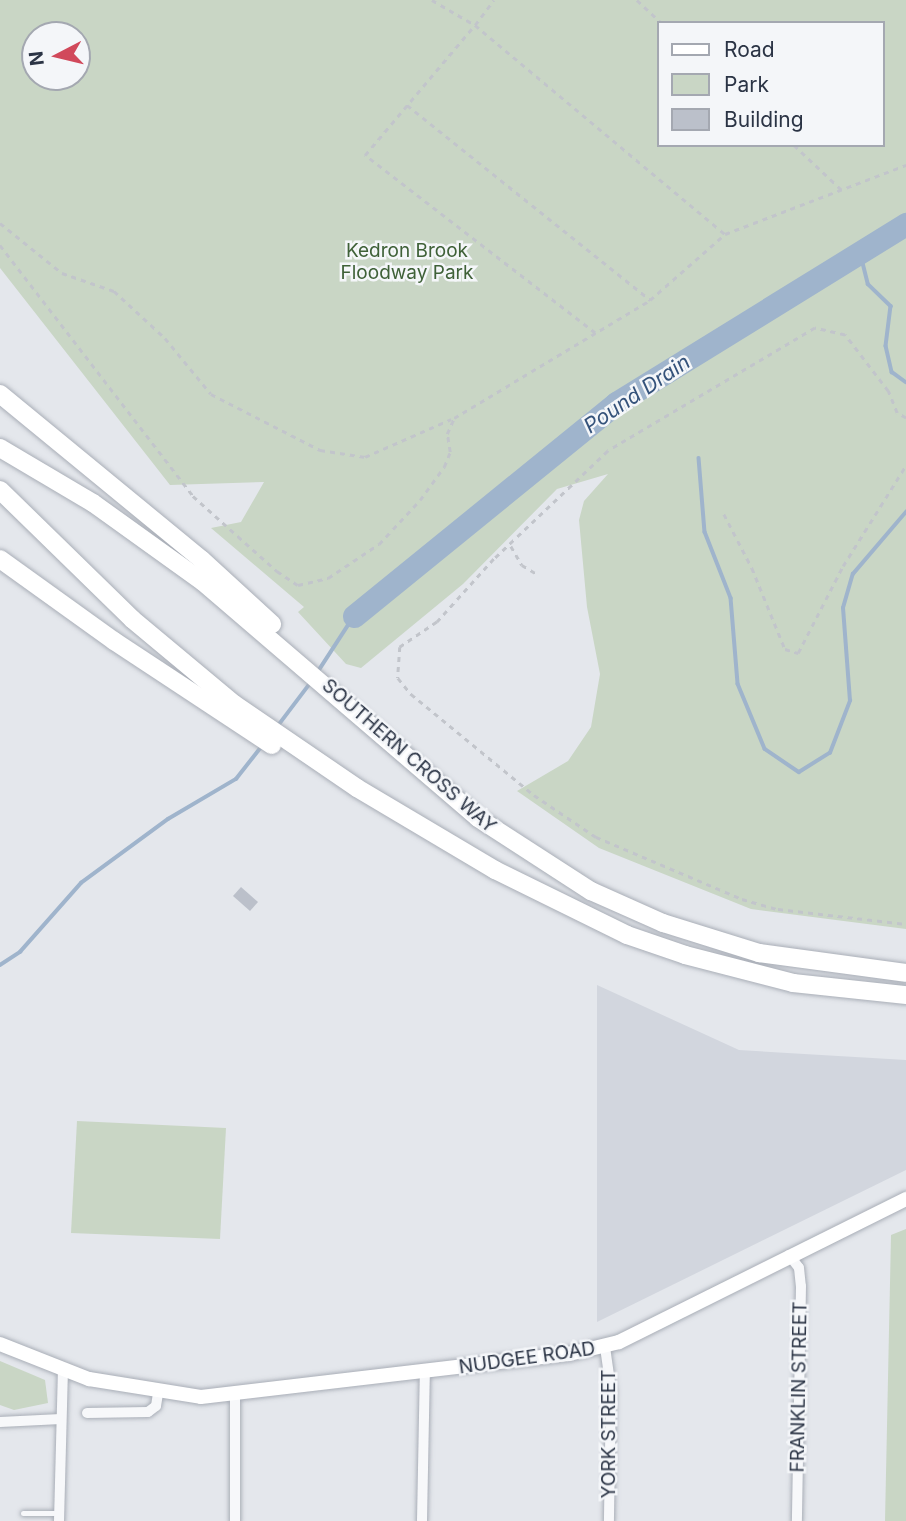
<!DOCTYPE html>
<html>
<head>
<meta charset="utf-8">
<style>
	body { margin:0 }
	#map { position:relative; width:906px; height:1521px; overflow:hidden; background:#e4e7ec; font-family:Inter,sans-serif }
	div>[style] { position:absolute }
	[style*='--x'] { left:calc(var(--x)*1px); top:calc(var(--y)*1px); width:calc(var(--w)*1px); rotate:calc(var(--a)*1deg) }
	.built>* { inset:0; background:#d2d6de }
	.green>* { inset:0; background:#c9d6c5 }
	.stream>* { height:3.5px; margin:-1.75px; padding:0 1.75px; transform-origin:1.75px; border-radius:1.75px; background:#9fb4cc }
	.river>* { height:23px; margin:-11.5px; padding:0 11.5px; transform-origin:11.5px; border-radius:11.5px; background:#9fb4cc }
	.building>* { inset:0; background:#bbc0ca }
	.path>* { height:2.5px; margin-top:-1.25px; transform-origin:0; background:repeating-linear-gradient(90deg,#c2c5cb 0 5px,transparent 0 10px) }
	.roads { filter:drop-shadow(0 0 2px #a9aeb7) drop-shadow(0 0 2px #a9aeb7) }
	.lane>* { height:5px; margin:-2.5px; padding:0 2.5px; transform-origin:2.5px; border-radius:2.5px; background:#f7f8fa }
	.street>* { height:10px; margin:-5px; padding:0 5px; transform-origin:5px; border-radius:5px; background:#f7f8fa }
	.secondary>* { height:14px; margin:-7px; padding:0 7px; transform-origin:7px; border-radius:7px; background:#fff }
	.highway>* { height:18px; margin:-9px; padding:0 9px; transform-origin:9px; border-radius:9px; background:#fff }
	span { translate:-50% -50%; white-space:nowrap; text-align:center; line-height:1.15; -webkit-text-stroke:5px #f4f6f9; paint-order:stroke }
	.park-label { font-size:19px; color:#3f6138 }
	.street-label { font-size:19px; color:#2b3445 }
	.water-label { font-size:21px; color:#34527a; font-style:italic }
	.legend { position:absolute; left:657px; top:21px; width:228px; height:126px; box-sizing:border-box; background:#f4f6f9; border:2px solid #a4a8b1; margin:0; padding:9px 12px; list-style:none; font-size:21px; color:#2b3445 }
	.legend li { display:flex; align-items:center; gap:14px; height:35px }
	.legend b { width:35px; border:2px solid #a4a8b1 }
	.north { position:absolute; left:21px; top:21px; width:70px; height:70px; box-sizing:border-box; background:#f4f6f9; border:2px solid #a4a8b1; border-radius:50%; rotate:263deg; font-size:19px; font-weight:700; line-height:28px; text-align:center; color:#2b3445 }
	.north::after { content:''; display:block; margin:auto; width:24px; height:32px; background:#d1495b; clip-path:polygon(50% 0,100% 100%,50% 72%,0 100%) }
</style>
</head>
<body>
<div id="map">
	<div class="built">
		<i style="clip-path:polygon(597px 985px,739px 1050px,906px 1060px,906px 1170px,597px 1322px)"></i>
	</div>
	<div class="green">
		<i style="clip-path:polygon(evenodd,0 0,906px 0,906px 929px,751px 909px,599px 848px,517px 791px,568px 761px,591px 727px,600px 674px,587px 607px,579px 520px,584px 501px,608px 474px,557px 489px,463px 584px,361px 668px,346px 664px,298px 612px,304px 607px,211px 528px,241px 522px,264px 482px,170px 485px,0 268px,0 0,659px 23px,883px 23px,883px 145px,659px 145px,659px 23px,0 0,35px 35px,77px 35px,77px 77px,35px 77px,35px 35px)"></i>
		<i style="clip-path:polygon(77px 1121px,226px 1128px,220px 1239px,71px 1233px)"></i>
		<i style="clip-path:polygon(906px 1229px,906px 1521px,885px 1521px,891px 1235px)"></i>
		<i style="clip-path:polygon(0 1361px,45px 1380px,48px 1403px,14px 1410px,0 1405px)"></i>
	</div>
	<div class="stream">
		<i style="--x:860;--y:251;--w:34;--a:76"></i>
		<i style="--x:868;--y:284;--w:32;--a:44"></i>
		<i style="--x:891;--y:306;--w:40;--a:97.1"></i>
		<i style="--x:886;--y:346;--w:27;--a:77"></i>
		<i style="--x:892;--y:372;--w:17;--a:36"></i>
		<i style="--x:699;--y:458;--w:74;--a:85.4"></i>
		<i style="--x:705;--y:532;--w:71;--a:68.5"></i>
		<i style="--x:731;--y:598;--w:86;--a:85.3"></i>
		<i style="--x:738;--y:684;--w:70;--a:67.4"></i>
		<i style="--x:765;--y:749;--w:41;--a:34.1"></i>
		<i style="--x:799;--y:772;--w:36;--a:-32"></i>
		<i style="--x:830;--y:753;--w:56;--a:-69"></i>
		<i style="--x:850;--y:701;--w:93;--a:-94.3"></i>
		<i style="--x:843;--y:608;--w:35;--a:-74"></i>
		<i style="--x:853;--y:574;--w:82;--a:-49.5"></i>
		<i style="--x:317;--y:673;--w:68;--a:-57"></i>
		<i style="--x:277;--y:727;--w:56;--a:-52.9"></i>
		<i style="--x:0;--y:965;--w:24;--a:-33"></i>
		<i style="--x:20;--y:952;--w:92;--a:-48.5"></i>
		<i style="--x:81;--y:883;--w:108;--a:-36.3"></i>
		<i style="--x:168;--y:819;--w:79;--a:-30.5"></i>
		<i style="--x:236;--y:779;--w:42;--a:-51.8"></i>
	</div>
	<div class="river">
		<i style="--x:354;--y:616;--w:338;--a:-39.1"></i>
		<i style="--x:616;--y:403;--w:341;--a:-31.7"></i>
	</div>
	<div class="building">
		<i style="clip-path:polygon(241px 887px,258px 902px,250px 911px,233px 896px)"></i>
	</div>
	<div class="path">
		<i style="--x:432;--y:0;--w:50;--a:30.2"></i>
		<i style="--x:475;--y:25;--w:31;--a:-53"></i>
		<i style="--x:637;--y:0;--w:34;--a:43"></i>
		<i style="--x:407;--y:105;--w:312;--a:38.7"></i>
		<i style="--x:794;--y:145;--w:67;--a:43.2"></i>
		<i style="--x:0;--y:223;--w:80;--a:38.9"></i>
		<i style="--x:62;--y:273;--w:55;--a:19.1"></i>
		<i style="--x:114;--y:291;--w:69;--a:42.7"></i>
		<i style="--x:165;--y:338;--w:72;--a:50.6"></i>
		<i style="--x:211;--y:394;--w:123;--a:27.2"></i>
		<i style="--x:320;--y:450;--w:46;--a:8.8"></i>
		<i style="--x:365;--y:457;--w:94;--a:-23.8"></i>
		<i style="--x:0;--y:245;--w:317;--a:52.4"></i>
		<i style="--x:193;--y:496;--w:113;--a:41.8"></i>
		<i style="--x:277;--y:571;--w:25;--a:34"></i>
		<i style="--x:298;--y:585;--w:31;--a:-13"></i>
		<i style="--x:328;--y:578;--w:61;--a:-33.7"></i>
		<i style="--x:379;--y:544;--w:60;--a:-47"></i>
		<i style="--x:420;--y:500;--w:41;--a:-54"></i>
		<i style="--x:444;--y:467;--w:16;--a:-68"></i>
		<i style="--x:450;--y:452;--w:18;--a:-99"></i>
		<i style="--x:447;--y:434;--w:17;--a:-66"></i>
		<i style="--x:454;--y:418;--w:229;--a:-31"></i>
		<i style="--x:650;--y:300;--w:100;--a:-41.3"></i>
		<i style="--x:725;--y:234;--w:194;--a:-20.9"></i>
		<i style="--x:595;--y:333;--w:291;--a:-142.3"></i>
		<i style="--x:365;--y:155;--w:170;--a:-49.8"></i>
		<i style="--x:475;--y:25;--w:326;--a:39.9"></i>
		<i style="--x:906;--y:418;--w:10;--a:-151"></i>
		<i style="--x:897;--y:413;--w:24;--a:-112"></i>
		<i style="--x:888;--y:391;--w:71;--a:-127.5"></i>
		<i style="--x:845;--y:335;--w:31;--a:-167"></i>
		<i style="--x:815;--y:328;--w:241;--a:149.3"></i>
		<i style="--x:608;--y:451;--w:157;--a:136.5"></i>
		<i style="--x:494;--y:559;--w:85;--a:132.1"></i>
		<i style="--x:437;--y:622;--w:45;--a:146"></i>
		<i style="--x:400;--y:647;--w:31;--a:94"></i>
		<i style="--x:398;--y:678;--w:21;--a:51"></i>
		<i style="--x:411;--y:694;--w:159;--a:39.4"></i>
		<i style="--x:534;--y:795;--w:75;--a:34.1"></i>
		<i style="--x:596;--y:837;--w:159;--a:23"></i>
		<i style="--x:742;--y:899;--w:37;--a:16"></i>
		<i style="--x:778;--y:909;--w:129;--a:6.7"></i>
		<i style="--x:724;--y:514;--w:61;--a:62.6"></i>
		<i style="--x:752;--y:568;--w:87;--a:67.8"></i>
		<i style="--x:785;--y:649;--w:14;--a:17"></i>
		<i style="--x:798;--y:653;--w:98;--a:-62.7"></i>
		<i style="--x:843;--y:566;--w:119;--a:-58"></i>
		<i style="--x:511;--y:546;--w:22;--a:60"></i>
		<i style="--x:522;--y:565;--w:17;--a:31"></i>
	</div>
	<div class="roads">
		<div class="lane">
			<i style="--x:23;--y:1513;--w:36;--a:0"></i>
		</div>
		<div class="street">
			<i style="--x:789;--y:1255;--w:16;--a:52"></i>
			<i style="--x:799;--y:1268;--w:18;--a:84"></i>
			<i style="--x:801;--y:1286;--w:235;--a:91"></i>
			<i style="--x:605;--y:1347;--w:42;--a:81.9"></i>
			<i style="--x:611;--y:1389;--w:132;--a:90.9"></i>
			<i style="--x:235;--y:1395;--w:126;--a:90"></i>
			<i style="--x:87;--y:1413;--w:61;--a:-0.9"></i>
			<i style="--x:148;--y:1412;--w:10;--a:-37"></i>
			<i style="--x:156;--y:1406;--w:12;--a:-81"></i>
			<i style="--x:0;--y:1422;--w:61;--a:-2.8"></i>
			<i style="--x:59;--y:1521;--w:150;--a:-88.5"></i>
			<i style="--x:422;--y:1521;--w:150;--a:-88.9"></i>
		</div>
		<div class="secondary">
			<i style="--x:0;--y:1344;--w:96;--a:21.5"></i>
			<i style="--x:89;--y:1379;--w:113;--a:9.1"></i>
			<i style="--x:201;--y:1397;--w:371;--a:-6.7"></i>
			<i style="--x:569;--y:1354;--w:51;--a:-13.5"></i>
			<i style="--x:619;--y:1342;--w:321;--a:-26.5"></i>
		</div>
		<div class="highway">
			<i style="--x:0;--y:394;--w:261;--a:39.4"></i>
			<i style="--x:202;--y:560;--w:95;--a:42.4"></i>
			<i style="--x:0;--y:448;--w:108;--a:30.6"></i>
			<i style="--x:93;--y:503;--w:135;--a:35.7"></i>
			<i style="--x:203;--y:582;--w:362;--a:40.6"></i>
			<i style="--x:478;--y:818;--w:135;--a:32.9"></i>
			<i style="--x:591;--y:891;--w:79;--a:24"></i>
			<i style="--x:663;--y:923;--w:101;--a:17.4"></i>
			<i style="--x:759;--y:953;--w:148;--a:7.7"></i>
			<i style="--x:0;--y:490;--w:185;--a:44.3"></i>
			<i style="--x:132;--y:619;--w:133;--a:39.8"></i>
			<i style="--x:234;--y:704;--w:149;--a:34.3"></i>
			<i style="--x:357;--y:788;--w:161;--a:30.7"></i>
			<i style="--x:495;--y:870;--w:147;--a:26.2"></i>
			<i style="--x:627;--y:935;--w:61;--a:19"></i>
			<i style="--x:685;--y:955;--w:112;--a:14.5"></i>
			<i style="--x:793;--y:983;--w:114;--a:6.1"></i>
			<i style="--x:0;--y:559;--w:140;--a:35.7"></i>
			<i style="--x:114;--y:641;--w:189;--a:33.4"></i>
		</div>
	</div>
	<div class="park-label">
		<span style="left:407px;top:262px">Kedron Brook<br>Floodway Park</span>
	</div>
	<div class="street-label">
		<span style="left:409px;top:756px;rotate:41deg">SOUTHERN CROSS WAY</span>
		<span style="left:527px;top:1358px;rotate:-8deg">NUDGEE ROAD</span>
		<span style="left:799px;top:1387px;rotate:-89deg">FRANKLIN STREET</span>
		<span style="left:609px;top:1434px;rotate:-90deg">YORK STREET</span>
	</div>
	<div class="water-label">
		<span style="left:637px;top:394px;rotate:-34deg">Pound Drain</span>
	</div>
	<ul class="legend">
	<li><b style="height:9px;background:#fff"></b>Road</li>
	<li><b style="height:19px;background:#c9d6c5"></b>Park</li>
	<li><b style="height:19px;background:#bbc0ca"></b>Building</li>
	</ul>
	<div class="north">N</div>
</div>
</body>
</html>
